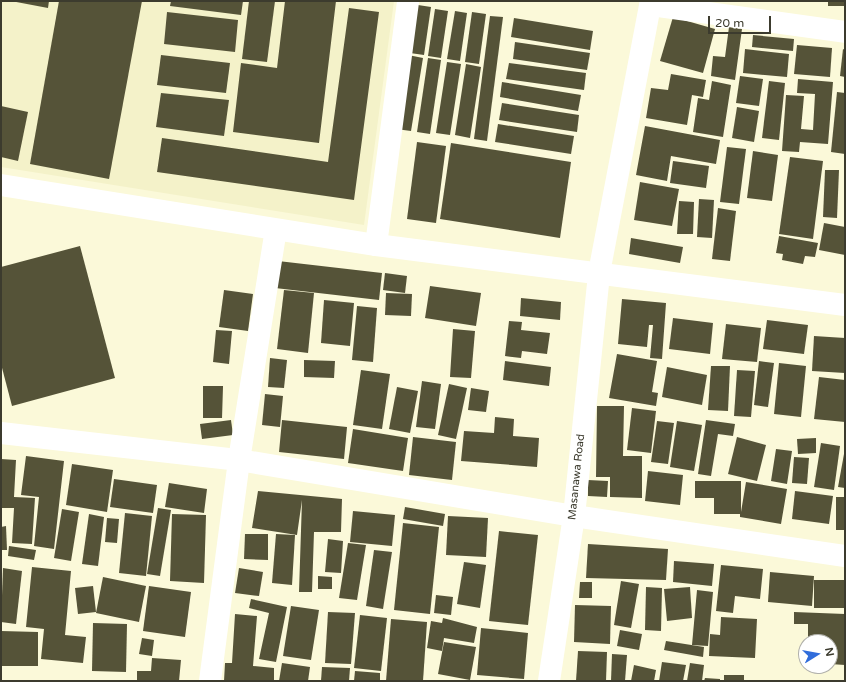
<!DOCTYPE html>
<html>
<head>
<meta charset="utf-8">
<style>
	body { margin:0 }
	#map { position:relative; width:846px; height:682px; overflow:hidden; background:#fbf9d9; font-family:"Varela Round",sans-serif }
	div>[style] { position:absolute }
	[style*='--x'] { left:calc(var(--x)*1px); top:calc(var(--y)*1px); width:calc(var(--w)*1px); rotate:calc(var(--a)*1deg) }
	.built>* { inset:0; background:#f4f2c9 }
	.building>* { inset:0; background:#555338 }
	.minor>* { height:22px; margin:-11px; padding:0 11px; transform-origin:11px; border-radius:11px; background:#fff }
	span { translate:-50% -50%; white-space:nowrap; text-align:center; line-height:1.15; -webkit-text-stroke:4px #fff; paint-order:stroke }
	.street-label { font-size:11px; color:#3c3b2e }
	.frame { position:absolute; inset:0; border:2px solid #3c3b2e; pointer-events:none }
	.north { position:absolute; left:798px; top:634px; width:40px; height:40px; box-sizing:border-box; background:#fff; border:1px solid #b1b1ab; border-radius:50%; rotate:79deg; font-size:11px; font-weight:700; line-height:16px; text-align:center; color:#3c3b2e }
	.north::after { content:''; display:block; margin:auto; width:14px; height:18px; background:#316ddb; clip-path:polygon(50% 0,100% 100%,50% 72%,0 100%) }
	.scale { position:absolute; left:708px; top:16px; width:63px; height:18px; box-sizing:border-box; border:2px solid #3c3b2e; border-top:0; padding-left:5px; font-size:12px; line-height:14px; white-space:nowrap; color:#3c3b2e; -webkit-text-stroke:3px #fff; paint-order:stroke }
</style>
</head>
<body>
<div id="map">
	<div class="built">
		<i style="clip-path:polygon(1px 1px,394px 1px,364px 225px,1px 167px)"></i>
	</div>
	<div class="building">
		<i style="clip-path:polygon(11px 1px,49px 1px,48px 8px)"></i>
		<i style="clip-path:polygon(59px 1px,142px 1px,109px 179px,30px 164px)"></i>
		<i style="clip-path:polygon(171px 1px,243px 1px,241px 15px,170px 6px)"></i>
		<i style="clip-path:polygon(249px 1px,275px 1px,267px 62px,242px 59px)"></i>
		<i style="clip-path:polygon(285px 1px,336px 1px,319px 143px,233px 132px,241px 63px,277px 68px)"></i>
		<i style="clip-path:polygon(828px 1px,845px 1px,845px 6px,828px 6px)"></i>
		<i style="clip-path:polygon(418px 5px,431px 7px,424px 55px,410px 53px)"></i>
		<i style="clip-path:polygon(349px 8px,379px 12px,354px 200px,157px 172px,162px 138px,328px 162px)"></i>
		<i style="clip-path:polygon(435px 9px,448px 11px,441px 58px,428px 56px)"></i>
		<i style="clip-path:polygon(455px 11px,467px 13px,460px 61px,447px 59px)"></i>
		<i style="clip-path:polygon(167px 12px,238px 20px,235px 52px,164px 44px)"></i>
		<i style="clip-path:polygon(472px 12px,486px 14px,479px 64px,465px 62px)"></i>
		<i style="clip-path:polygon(490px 16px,503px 17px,487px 141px,474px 139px)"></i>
		<i style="clip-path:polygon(673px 17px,715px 29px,703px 73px,660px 61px)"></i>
		<i style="clip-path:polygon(514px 18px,593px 31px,590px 50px,511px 37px)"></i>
		<i style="clip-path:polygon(729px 27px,742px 29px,735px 80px,711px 76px,713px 56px,725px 57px)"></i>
		<i style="clip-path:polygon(753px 35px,794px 39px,793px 51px,752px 47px)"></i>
		<i style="clip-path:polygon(515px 42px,590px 53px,587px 70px,513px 59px)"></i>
		<i style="clip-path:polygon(797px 45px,832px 48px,830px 77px,794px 74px)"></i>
		<i style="clip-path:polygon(745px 49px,789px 54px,787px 77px,743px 73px)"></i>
		<i style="clip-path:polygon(843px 49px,845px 50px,845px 77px,840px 76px)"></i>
		<i style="clip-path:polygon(161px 55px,230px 63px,226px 93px,157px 85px)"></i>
		<i style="clip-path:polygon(408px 55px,423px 58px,411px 131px,396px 129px)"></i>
		<i style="clip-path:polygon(428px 58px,441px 60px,430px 134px,417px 132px)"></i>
		<i style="clip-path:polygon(447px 62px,461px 64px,450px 135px,436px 133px)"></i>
		<i style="clip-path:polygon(509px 63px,586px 73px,584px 90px,506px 79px)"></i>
		<i style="clip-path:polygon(466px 64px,481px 67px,470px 138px,455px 135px)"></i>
		<i style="clip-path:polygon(671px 74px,706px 80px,703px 97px,692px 95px,687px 125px,646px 118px,651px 88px,668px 90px)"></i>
		<i style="clip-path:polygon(740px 76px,763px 79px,759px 106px,736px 103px)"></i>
		<i style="clip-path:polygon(798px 79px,833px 82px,828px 144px,800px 142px,799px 152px,782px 151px,786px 95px,804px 96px,801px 129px,813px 130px,815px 94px,797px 93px)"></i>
		<i style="clip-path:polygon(712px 81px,731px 85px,723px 137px,693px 132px,698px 98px,709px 100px)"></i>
		<i style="clip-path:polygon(769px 81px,785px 83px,779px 140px,762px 138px)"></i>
		<i style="clip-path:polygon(502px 82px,581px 95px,578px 111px,500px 97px)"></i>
		<i style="clip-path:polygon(837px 92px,845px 93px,845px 154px,831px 152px)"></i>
		<i style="clip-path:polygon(161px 93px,229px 100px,224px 136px,156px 127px)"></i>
		<i style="clip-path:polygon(502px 103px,579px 115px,577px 132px,499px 120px)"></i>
		<i style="clip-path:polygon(1px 106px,28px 112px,18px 161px,1px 157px)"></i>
		<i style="clip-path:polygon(737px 107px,759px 111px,754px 142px,732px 138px)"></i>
		<i style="clip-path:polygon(498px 124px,574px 136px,571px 154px,495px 142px)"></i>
		<i style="clip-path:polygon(645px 126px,720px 140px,716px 164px,671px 156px,667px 181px,636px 175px)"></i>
		<i style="clip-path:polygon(417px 142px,446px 146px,436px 223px,407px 219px)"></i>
		<i style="clip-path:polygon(451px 143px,571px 162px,560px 238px,440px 219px)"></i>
		<i style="clip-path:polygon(727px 147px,746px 149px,739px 204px,720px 202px)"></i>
		<i style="clip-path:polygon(753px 151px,778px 155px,772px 201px,747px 198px)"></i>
		<i style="clip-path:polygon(790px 157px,823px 161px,813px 239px,779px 234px)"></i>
		<i style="clip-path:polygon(673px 161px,709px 166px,706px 188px,670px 183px)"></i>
		<i style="clip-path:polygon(825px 170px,839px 170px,837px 218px,823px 217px)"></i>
		<i style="clip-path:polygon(640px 182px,679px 189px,672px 226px,634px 220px)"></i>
		<i style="clip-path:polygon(699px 199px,714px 200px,712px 238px,697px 237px)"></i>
		<i style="clip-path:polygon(679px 201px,694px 202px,693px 234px,677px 234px)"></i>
		<i style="clip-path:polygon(718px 208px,736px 211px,730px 261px,712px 259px)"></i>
		<i style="clip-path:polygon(824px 223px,845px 227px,845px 255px,819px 250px)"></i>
		<i style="clip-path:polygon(779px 236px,818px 243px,815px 257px,805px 256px,803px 264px,782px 260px,783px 254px,776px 253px)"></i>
		<i style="clip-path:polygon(631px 238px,683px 247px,680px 263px,629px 254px)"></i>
		<i style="clip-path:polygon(80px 246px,115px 378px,12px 406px,1px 364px,1px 267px)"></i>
		<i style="clip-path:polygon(278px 261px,382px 273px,379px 300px,275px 288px)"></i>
		<i style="clip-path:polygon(385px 273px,407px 276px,405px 293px,383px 290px)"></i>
		<i style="clip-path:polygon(430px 286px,481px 293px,476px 326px,425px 318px)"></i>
		<i style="clip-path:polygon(224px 290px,253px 294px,248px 331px,219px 327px)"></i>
		<i style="clip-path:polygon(284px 290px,314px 293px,308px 353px,277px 349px)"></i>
		<i style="clip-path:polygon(386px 293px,412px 294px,411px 316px,385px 315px)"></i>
		<i style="clip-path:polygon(521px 298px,561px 302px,560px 320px,520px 316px)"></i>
		<i style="clip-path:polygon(622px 299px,666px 303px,662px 359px,650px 358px,653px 325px,649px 325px,647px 347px,618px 344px)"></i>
		<i style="clip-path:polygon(324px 300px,354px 303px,350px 346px,321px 343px)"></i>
		<i style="clip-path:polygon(357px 306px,377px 308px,373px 362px,352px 360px)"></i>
		<i style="clip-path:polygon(673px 318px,713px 323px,710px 354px,669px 349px)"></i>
		<i style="clip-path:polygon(767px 320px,808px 325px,804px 354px,763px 349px)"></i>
		<i style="clip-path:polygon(509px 321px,522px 322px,521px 330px,550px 333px,547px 354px,522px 351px,521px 358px,505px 356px)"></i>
		<i style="clip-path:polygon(726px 324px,761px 328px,757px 362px,722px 359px)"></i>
		<i style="clip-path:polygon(453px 329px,475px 331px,471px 378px,450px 377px)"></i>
		<i style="clip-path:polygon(216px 330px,232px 331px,229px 364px,213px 362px)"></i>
		<i style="clip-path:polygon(814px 336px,845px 338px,845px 373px,812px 371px)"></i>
		<i style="clip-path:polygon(617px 354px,657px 361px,652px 392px,658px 393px,656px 406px,609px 398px)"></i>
		<i style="clip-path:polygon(270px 358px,287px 360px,284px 388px,268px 387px)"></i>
		<i style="clip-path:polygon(304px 360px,335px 361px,334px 378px,304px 377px)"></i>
		<i style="clip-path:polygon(505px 361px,551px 367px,549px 386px,503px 380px)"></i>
		<i style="clip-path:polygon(759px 361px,774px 363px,768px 407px,754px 405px)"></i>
		<i style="clip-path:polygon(779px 363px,806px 366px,801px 417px,774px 414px)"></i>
		<i style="clip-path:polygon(711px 366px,730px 366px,728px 411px,708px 410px)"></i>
		<i style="clip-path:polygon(667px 367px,707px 375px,702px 405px,662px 397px)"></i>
		<i style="clip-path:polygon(361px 370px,390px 374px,382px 429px,353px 425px)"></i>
		<i style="clip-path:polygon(737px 370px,755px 371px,751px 417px,734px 416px)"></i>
		<i style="clip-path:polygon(819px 377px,845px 380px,845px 422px,814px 419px)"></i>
		<i style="clip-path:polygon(422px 381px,441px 384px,435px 429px,416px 427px)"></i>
		<i style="clip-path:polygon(449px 384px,467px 388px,456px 439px,438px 435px)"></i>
		<i style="clip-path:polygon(203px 386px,223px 386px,222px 418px,203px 418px)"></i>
		<i style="clip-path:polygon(397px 387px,418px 391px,410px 433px,389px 429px)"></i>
		<i style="clip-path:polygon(471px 388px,489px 391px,486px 412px,468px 410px)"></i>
		<i style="clip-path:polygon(265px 394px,283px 396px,280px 427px,262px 425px)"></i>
		<i style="clip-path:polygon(597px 406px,624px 406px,623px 456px,642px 456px,642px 498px,610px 497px,610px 477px,596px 477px)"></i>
		<i style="clip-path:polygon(632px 408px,656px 411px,651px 453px,627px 450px)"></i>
		<i style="clip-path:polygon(495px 417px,514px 419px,513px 436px,539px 438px,537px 467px,461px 461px,464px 431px,494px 433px)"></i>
		<i style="clip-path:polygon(231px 420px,233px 435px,202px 439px,200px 424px)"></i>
		<i style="clip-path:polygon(282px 420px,347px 427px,344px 459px,279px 452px)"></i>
		<i style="clip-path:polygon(706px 420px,735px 424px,733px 436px,718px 434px,711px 476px,698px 474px)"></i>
		<i style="clip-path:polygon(657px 421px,674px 423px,668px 464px,651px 462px)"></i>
		<i style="clip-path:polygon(677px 421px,702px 425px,694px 471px,670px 467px)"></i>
		<i style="clip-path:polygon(353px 429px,408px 438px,403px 471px,348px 463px)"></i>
		<i style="clip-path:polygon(413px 437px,456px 442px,452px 480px,409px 475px)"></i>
		<i style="clip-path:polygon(737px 437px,766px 445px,757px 481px,728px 474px)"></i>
		<i style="clip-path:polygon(816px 438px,816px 453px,798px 454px,797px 439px)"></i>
		<i style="clip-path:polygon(821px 443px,840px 446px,834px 490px,814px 487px)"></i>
		<i style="clip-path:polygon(776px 449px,792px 451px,787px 484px,771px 481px)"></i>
		<i style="clip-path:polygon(844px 454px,845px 454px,845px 488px,838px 487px)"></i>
		<i style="clip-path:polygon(26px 456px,64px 461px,54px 549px,34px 546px,39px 497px,21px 495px)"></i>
		<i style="clip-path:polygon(794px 457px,809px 458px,807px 484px,792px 483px)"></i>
		<i style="clip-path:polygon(1px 459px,16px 460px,14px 497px,35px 498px,32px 544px,12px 543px,14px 508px,1px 508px)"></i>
		<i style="clip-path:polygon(72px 464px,113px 470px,107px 512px,66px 505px)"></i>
		<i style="clip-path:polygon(648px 471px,683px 475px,680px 505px,645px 501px)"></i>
		<i style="clip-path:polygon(114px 479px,157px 485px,153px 513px,110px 507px)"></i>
		<i style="clip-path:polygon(588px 480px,608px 481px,607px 497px,588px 496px)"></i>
		<i style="clip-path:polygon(695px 481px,741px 481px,741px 512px,746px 482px,787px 489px,781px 524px,740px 517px,740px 514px,714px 514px,714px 498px,695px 498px)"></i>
		<i style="clip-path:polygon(169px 483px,207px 489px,204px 513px,165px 507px)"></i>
		<i style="clip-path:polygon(258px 491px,342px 499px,341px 532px,314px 532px,312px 592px,299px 592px,302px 500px,297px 535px,252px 528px)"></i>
		<i style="clip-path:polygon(795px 491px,833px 496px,829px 524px,792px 519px)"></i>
		<i style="clip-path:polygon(836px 497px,845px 497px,845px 530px,836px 530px)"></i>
		<i style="clip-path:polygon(405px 507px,445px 514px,443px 526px,403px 519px)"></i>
		<i style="clip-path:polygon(158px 508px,171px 510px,160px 576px,147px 574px)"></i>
		<i style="clip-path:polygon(62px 509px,79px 512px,71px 561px,54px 558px)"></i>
		<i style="clip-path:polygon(353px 511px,395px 515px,392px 546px,350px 542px)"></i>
		<i style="clip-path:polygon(125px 513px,152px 516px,146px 576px,119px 573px)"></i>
		<i style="clip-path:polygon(89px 514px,104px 517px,98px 566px,82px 564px)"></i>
		<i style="clip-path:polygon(172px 514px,206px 515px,204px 583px,170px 581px)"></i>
		<i style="clip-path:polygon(448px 516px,488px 518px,486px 557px,446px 555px)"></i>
		<i style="clip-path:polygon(107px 518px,119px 519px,117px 543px,105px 542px)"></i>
		<i style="clip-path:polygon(403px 523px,439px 527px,430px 614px,394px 610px)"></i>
		<i style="clip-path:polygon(6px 526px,7px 550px,1px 550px,1px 527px)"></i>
		<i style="clip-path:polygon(499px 531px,538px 535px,528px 625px,489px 621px)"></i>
		<i style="clip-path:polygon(245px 534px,268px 534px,268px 560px,244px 559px)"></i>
		<i style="clip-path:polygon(276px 534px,295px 535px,292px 585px,272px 583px)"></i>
		<i style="clip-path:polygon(328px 539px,343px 541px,341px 573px,325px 572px)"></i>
		<i style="clip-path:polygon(348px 543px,366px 545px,357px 600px,339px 598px)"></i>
		<i style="clip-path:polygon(588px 544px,668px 549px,666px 580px,586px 578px)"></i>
		<i style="clip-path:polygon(9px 546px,36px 550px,34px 560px,8px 556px)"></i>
		<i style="clip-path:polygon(374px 550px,392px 552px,383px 609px,366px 606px)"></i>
		<i style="clip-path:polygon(674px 561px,714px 564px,712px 586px,673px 582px)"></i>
		<i style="clip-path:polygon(464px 562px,486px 565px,480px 608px,457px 604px)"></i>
		<i style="clip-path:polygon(721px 565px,763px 569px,760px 599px,735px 596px,733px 613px,716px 611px)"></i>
		<i style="clip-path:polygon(32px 567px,71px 571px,65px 635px,86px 637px,83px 663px,41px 659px,44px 629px,26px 627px)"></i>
		<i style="clip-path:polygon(3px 568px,22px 571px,16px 624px,1px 622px)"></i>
		<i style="clip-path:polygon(239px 568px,263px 572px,259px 596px,235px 593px)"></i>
		<i style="clip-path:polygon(770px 572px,814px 576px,812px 606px,768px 602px)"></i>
		<i style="clip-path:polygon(318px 576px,332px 577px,332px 589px,318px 589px)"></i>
		<i style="clip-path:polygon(103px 577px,146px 586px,139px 622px,96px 613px)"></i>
		<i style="clip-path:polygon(814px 580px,845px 580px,845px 608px,814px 608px)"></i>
		<i style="clip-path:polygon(621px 581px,639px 584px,631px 628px,614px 625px)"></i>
		<i style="clip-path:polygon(580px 582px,592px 582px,592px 598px,579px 598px)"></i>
		<i style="clip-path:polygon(93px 586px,96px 612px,78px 614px,75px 588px)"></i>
		<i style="clip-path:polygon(149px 586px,191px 592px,185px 637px,143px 631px)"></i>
		<i style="clip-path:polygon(646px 587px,662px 588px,661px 631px,645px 630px)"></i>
		<i style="clip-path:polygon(690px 587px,692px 618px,667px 621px,664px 589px)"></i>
		<i style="clip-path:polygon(697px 590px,713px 592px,708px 646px,692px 645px)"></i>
		<i style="clip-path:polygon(436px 595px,453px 597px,451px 615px,434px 613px)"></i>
		<i style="clip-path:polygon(251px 599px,287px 607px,276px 662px,259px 659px,269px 613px,249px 608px)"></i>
		<i style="clip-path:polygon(575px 605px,611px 606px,610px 644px,574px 642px)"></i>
		<i style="clip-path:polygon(291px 606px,319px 610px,311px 660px,283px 656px)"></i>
		<i style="clip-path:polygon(328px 612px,355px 613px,351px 664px,325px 663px)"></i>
		<i style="clip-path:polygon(794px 612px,845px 614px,845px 665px,830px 664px,830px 642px,808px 642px,808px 624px,794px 624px)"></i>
		<i style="clip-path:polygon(235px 614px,257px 616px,253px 666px,274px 668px,274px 681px,224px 681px,225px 663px,232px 663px)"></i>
		<i style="clip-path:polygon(360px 615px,387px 618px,381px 671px,354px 668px)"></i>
		<i style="clip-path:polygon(721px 617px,757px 619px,755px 658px,709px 656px,710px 634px,720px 635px)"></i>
		<i style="clip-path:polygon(443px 618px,477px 627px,474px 643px,444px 638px,442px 651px,427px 648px,431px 621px,442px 623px)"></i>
		<i style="clip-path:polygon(391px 619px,427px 622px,423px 681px,386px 681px)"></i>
		<i style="clip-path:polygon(93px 623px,127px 624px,126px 672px,92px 671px)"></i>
		<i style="clip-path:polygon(481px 628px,528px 633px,524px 679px,477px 675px)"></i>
		<i style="clip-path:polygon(620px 630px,642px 634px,639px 650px,617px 646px)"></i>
		<i style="clip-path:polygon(1px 631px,38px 632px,38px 666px,1px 666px)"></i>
		<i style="clip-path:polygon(142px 638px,154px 640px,152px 656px,139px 654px)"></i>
		<i style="clip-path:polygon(666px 641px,704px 647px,703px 657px,664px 650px)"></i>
		<i style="clip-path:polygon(444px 642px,476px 647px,470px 680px,438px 674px)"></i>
		<i style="clip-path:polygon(578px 651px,607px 652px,606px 681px,576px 681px)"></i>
		<i style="clip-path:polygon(612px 654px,627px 655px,625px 681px,611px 681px)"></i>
		<i style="clip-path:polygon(152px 658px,181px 660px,179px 681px,137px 680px,137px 671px,151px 671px)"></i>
		<i style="clip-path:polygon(662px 662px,686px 665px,683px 681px,659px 681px)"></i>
		<i style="clip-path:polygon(282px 663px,310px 667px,308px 681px,279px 681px)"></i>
		<i style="clip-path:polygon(690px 663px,704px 665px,702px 681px,687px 681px)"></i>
		<i style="clip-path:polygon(634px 665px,656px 670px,654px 681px,631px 681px)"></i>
		<i style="clip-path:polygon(322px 667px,350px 668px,349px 681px,321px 681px)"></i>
		<i style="clip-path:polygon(355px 671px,380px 673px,380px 681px,354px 681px)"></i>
		<i style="clip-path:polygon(724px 675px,744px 675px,744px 681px,724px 681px)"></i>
		<i style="clip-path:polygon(705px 678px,720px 679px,720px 681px,704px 681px)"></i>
	</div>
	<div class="minor">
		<i style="--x:651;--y:5;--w:196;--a:7.9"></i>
		<i style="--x:1;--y:185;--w:380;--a:9.1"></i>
		<i style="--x:376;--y:245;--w:473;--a:7.3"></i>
		<i style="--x:376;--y:245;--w:246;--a:-82.5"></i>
		<i style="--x:1;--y:433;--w:240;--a:6.5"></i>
		<i style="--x:239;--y:460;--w:340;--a:9.5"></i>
		<i style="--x:574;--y:516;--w:274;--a:8.4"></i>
		<i style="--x:210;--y:681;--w:223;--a:-82.5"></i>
		<i style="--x:239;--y:460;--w:233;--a:-80.9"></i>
		<i style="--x:549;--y:681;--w:167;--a:-81.4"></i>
		<i style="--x:574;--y:516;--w:244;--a:-84.1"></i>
		<i style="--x:599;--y:273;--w:277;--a:-79.2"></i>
	</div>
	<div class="street-label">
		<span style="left:577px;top:477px;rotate:-84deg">Masanawa Road</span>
	</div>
	<div class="frame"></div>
	<div class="north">N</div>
	<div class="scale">20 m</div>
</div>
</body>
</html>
